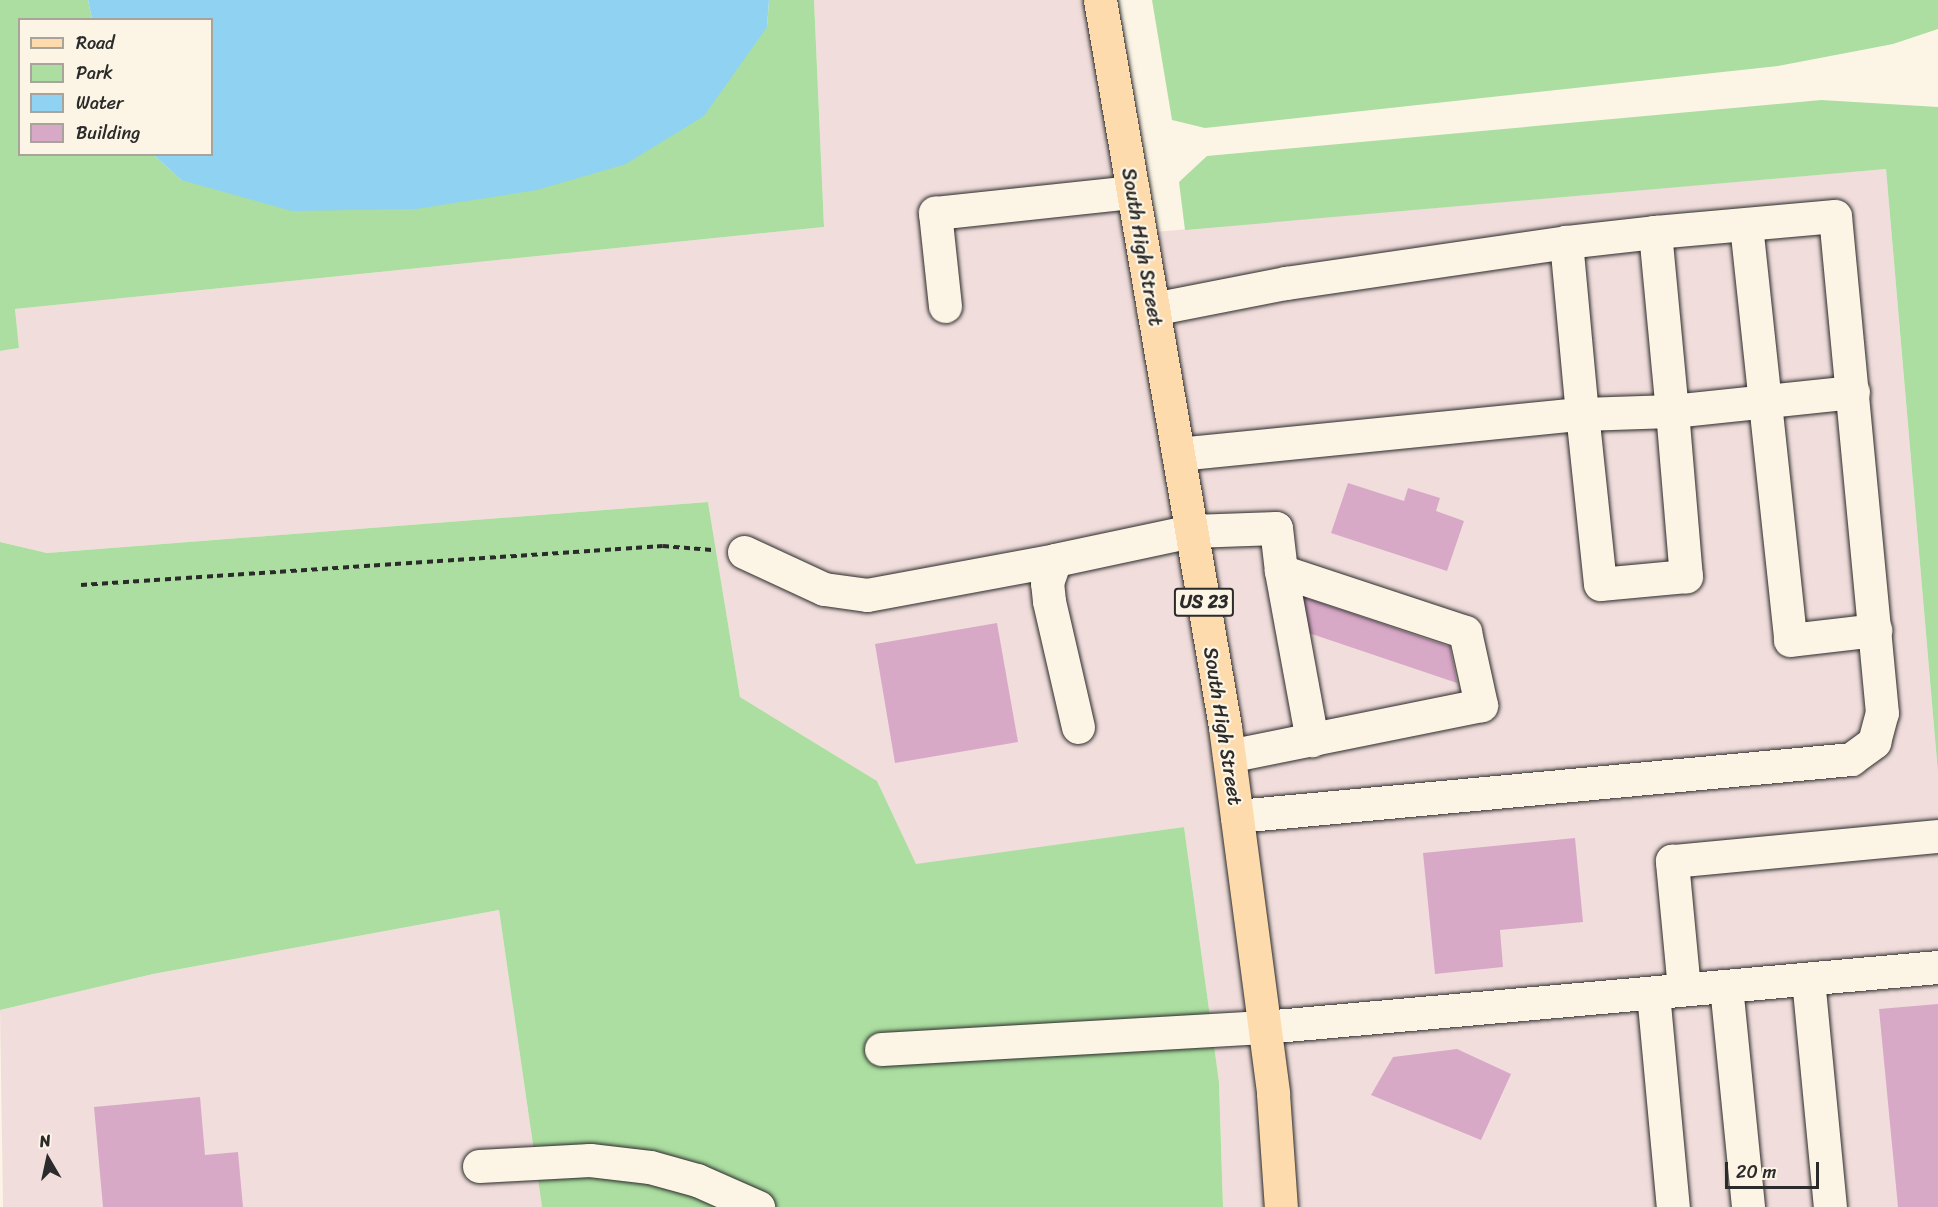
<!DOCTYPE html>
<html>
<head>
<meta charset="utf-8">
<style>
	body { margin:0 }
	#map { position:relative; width:1938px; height:1207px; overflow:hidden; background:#fcf5e5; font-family:Sriracha,sans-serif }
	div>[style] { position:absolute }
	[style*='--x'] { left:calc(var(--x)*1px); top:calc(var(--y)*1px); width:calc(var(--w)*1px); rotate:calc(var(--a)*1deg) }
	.built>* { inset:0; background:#f1dedc }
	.green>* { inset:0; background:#abdea0 }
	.water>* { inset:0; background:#90d2f2 }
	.building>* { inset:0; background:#d8a8c7 }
	.path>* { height:4px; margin-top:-2px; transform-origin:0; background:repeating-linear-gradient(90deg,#2b2b2b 0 6px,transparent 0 10.5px) }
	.roads { filter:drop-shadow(0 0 2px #2b2b2b) drop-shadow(0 0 2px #2b2b2b) }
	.minor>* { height:33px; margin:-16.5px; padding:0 16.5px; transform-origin:16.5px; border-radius:16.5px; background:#fcf5e5 }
	.major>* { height:33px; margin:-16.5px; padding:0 16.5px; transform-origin:16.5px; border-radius:16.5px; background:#fddbac }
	span { translate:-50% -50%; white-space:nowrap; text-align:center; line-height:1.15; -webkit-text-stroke:4.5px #fcf5e5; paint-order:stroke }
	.shield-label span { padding:2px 4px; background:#fcf5e5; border:2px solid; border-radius:4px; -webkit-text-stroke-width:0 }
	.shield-label { font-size:18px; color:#2b2b2b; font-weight:700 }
	.street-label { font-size:20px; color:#2b2b2b }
	.legend { position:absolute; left:18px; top:18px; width:195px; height:138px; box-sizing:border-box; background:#fcf5e5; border:2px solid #a8a49b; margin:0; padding:8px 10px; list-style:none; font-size:18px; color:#2b2b2b }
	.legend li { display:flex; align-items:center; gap:12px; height:30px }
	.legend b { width:30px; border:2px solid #a8a49b }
	.north { position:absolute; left:18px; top:1129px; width:60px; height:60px; -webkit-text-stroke:4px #fcf5e5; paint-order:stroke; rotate:351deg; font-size:16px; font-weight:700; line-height:24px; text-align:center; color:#2b2b2b }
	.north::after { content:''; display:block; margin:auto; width:21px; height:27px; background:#2b2b2b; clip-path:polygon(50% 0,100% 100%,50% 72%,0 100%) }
	.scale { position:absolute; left:1725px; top:1162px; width:94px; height:27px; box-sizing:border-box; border:3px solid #2b2b2b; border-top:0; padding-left:8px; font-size:18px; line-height:21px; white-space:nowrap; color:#2b2b2b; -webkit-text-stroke:4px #fcf5e5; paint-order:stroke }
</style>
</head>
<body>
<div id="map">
	<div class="built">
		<i style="clip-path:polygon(814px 0,1112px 0,1154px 232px,1886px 169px,1938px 773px,1938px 1207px,1223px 1207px,1219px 1082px,1184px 827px,916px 865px,877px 781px,740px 697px,708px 502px,47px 553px,0 542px,0 351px,19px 348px,15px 309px,824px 227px)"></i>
		<i style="clip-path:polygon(499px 910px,542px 1207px,3px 1207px,0 1010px,153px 974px)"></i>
	</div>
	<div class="green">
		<i style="clip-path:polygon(0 0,88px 0,92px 19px,20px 20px,20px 154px,154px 155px,181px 180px,767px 27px,769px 0,814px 0,824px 227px,15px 309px,19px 348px,0 351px)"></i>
		<i style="clip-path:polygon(1152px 0,1938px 0,1938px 29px,1893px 44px,1778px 66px,1205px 128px,1172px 120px)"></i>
		<i style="clip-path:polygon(1821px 100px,1938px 107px,1938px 773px,1886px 169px,1185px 230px,1179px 182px,1207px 156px)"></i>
		<i style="clip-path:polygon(708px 502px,740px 697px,877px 781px,916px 864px,1184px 827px,1219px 1082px,1223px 1207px,542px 1207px,499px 910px,153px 974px,0 1010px,0 542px,47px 553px)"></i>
	</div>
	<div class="water">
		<i style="clip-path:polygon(88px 0,769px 0,767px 27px,704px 116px,626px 164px,537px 190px,416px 209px,292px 211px,181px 180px,154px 155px,212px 154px,212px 20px,92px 19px)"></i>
	</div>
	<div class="building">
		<i style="clip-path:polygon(1348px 483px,1404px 501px,1408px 488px,1440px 498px,1436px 511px,1464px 521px,1447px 571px,1331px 533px)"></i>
		<i style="clip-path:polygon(1289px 592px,1450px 647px,1457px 683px,1297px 629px)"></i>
		<i style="clip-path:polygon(997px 623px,1018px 742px,895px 763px,875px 644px)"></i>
		<i style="clip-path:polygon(1575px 838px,1583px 922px,1500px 930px,1503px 967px,1435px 974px,1423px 853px)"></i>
		<i style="clip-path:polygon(1938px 1004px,1938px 1207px,1898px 1207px,1879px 1009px)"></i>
		<i style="clip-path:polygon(1457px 1049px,1511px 1074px,1481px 1140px,1371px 1095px,1393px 1057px)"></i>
		<i style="clip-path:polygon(200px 1097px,205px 1155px,238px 1152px,243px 1207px,103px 1207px,94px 1107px)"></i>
	</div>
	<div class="path">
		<i style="--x:81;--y:585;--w:583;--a:-3.83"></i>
		<i style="--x:663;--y:546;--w:49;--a:4.7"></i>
	</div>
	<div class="roads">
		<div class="minor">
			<i style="--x:1746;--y:225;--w:417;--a:83.9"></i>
			<i style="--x:1790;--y:640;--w:86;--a:-6.7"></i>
			<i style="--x:945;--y:306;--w:94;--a:-96.1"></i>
			<i style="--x:935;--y:213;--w:199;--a:-6.1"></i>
			<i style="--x:1153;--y:309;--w:136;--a:-11.1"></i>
			<i style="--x:1286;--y:283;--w:283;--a:-8.3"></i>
			<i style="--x:1178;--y:454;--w:406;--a:-5.7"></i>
			<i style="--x:1582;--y:414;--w:90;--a:-1.9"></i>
			<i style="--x:1672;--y:411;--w:166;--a:85.2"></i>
			<i style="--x:1686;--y:576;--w:86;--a:174.7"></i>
			<i style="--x:1600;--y:584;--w:171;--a:-96"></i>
			<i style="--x:1582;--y:414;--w:173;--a:-95.3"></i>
			<i style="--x:1566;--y:242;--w:90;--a:-6.4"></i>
			<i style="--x:1655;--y:232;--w:180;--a:84.6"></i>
			<i style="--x:1672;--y:411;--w:182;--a:-6"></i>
			<i style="--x:744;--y:552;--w:88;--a:24.8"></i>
			<i style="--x:824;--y:589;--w:43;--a:7.9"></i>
			<i style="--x:867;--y:595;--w:191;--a:-10.5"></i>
			<i style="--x:1281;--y:571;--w:172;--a:79.6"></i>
			<i style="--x:1078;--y:727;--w:129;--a:-103"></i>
			<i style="--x:1049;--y:601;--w:18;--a:-96"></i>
			<i style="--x:1047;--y:583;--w:24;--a:-71"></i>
			<i style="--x:1055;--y:560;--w:140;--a:-12"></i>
			<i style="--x:1192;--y:531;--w:84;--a:-2"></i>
			<i style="--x:1276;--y:528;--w:43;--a:83.4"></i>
			<i style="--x:1281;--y:571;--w:194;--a:18.3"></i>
			<i style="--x:1465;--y:632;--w:75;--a:77.6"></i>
			<i style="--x:1481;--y:705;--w:257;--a:168.6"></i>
			<i style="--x:1237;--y:816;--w:617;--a:-5.3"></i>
			<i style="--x:1851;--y:759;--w:29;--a:-36"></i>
			<i style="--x:1874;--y:742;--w:30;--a:-75"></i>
			<i style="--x:1882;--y:713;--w:499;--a:-95.4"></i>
			<i style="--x:1835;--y:216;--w:181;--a:174.9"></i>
			<i style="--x:1808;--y:979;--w:229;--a:84.5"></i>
			<i style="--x:1726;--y:986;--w:222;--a:84.3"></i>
			<i style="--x:1684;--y:989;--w:129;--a:-95.4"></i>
			<i style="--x:1672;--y:861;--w:267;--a:-5.4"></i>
			<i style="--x:1653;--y:993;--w:215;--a:84.7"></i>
			<i style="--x:881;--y:1049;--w:384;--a:-3.3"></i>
			<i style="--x:1264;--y:1027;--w:677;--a:-5.09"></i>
			<i style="--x:479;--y:1166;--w:111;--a:-3.1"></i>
			<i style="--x:590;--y:1160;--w:60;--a:6.7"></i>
			<i style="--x:650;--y:1167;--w:49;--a:15.5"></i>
			<i style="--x:697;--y:1180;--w:67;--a:23.9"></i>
		</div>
		<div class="major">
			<i style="--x:1100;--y:0;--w:738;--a:80.24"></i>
			<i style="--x:1225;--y:727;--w:370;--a:82.5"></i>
			<i style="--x:1273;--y:1094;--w:113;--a:86"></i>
		</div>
	</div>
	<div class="shield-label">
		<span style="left:1204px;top:602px">US 23</span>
	</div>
	<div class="street-label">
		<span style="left:1142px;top:247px;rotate:80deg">South High Street</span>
		<span style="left:1223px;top:726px;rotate:81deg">South High Street</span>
	</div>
	<ul class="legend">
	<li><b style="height:8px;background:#fddbac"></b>Road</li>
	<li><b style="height:16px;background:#abdea0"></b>Park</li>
	<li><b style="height:16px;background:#90d2f2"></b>Water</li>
	<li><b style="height:16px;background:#d8a8c7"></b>Building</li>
	</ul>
	<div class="north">N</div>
	<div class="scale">20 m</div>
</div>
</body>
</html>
